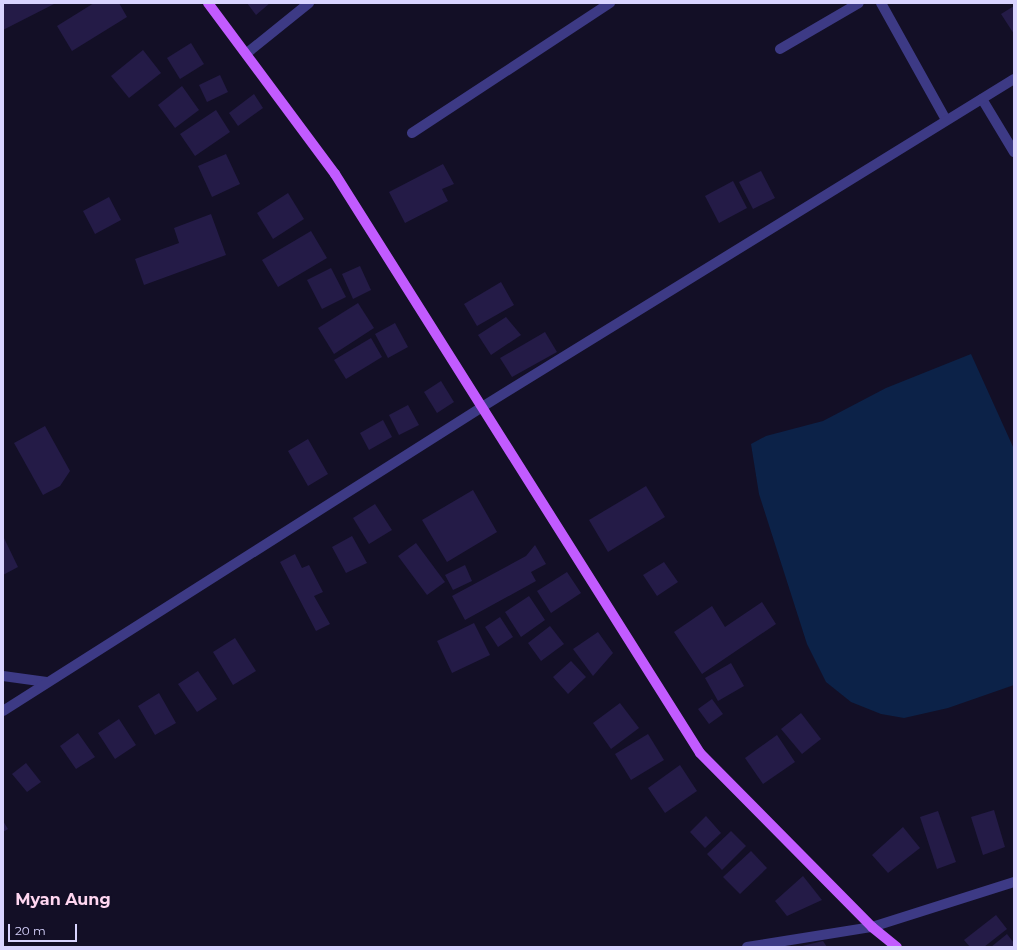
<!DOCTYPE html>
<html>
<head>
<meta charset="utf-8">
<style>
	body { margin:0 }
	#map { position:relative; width:1017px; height:950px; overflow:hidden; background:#130f26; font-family:Montserrat,sans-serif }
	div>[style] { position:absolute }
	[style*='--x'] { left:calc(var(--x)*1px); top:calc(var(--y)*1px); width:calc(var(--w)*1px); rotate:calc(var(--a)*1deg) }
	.water>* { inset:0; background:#0c2248 }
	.building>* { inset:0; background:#241b47 }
	.minor>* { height:10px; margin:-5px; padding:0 5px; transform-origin:5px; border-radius:5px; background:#3d3a85 }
	.major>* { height:10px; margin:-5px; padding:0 5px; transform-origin:5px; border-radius:5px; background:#c25bff }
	span { translate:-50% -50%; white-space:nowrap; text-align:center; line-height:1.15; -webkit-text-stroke:3px #130f26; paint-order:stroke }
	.district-label { font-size:16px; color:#ffd6f0; font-weight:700 }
	.frame { position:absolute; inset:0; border:4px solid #d9d4ff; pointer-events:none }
	.scale { position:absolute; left:8px; top:924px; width:69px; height:18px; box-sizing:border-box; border:2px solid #d9d4ff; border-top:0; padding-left:5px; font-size:12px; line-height:14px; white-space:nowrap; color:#d9d4ff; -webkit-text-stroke:3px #130f26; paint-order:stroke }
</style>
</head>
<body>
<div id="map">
	<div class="water">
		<i style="clip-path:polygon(971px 354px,1014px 449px,1014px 685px,948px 708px,904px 718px,881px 714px,851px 702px,826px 682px,807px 644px,759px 494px,751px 444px,766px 436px,823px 421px,886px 388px)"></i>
	</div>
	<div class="building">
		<i style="clip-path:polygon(3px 3px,56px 3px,3px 30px)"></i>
		<i style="clip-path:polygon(94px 3px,119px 3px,127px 17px,72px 51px,57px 26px)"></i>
		<i style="clip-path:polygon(247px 3px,270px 3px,256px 15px)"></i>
		<i style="clip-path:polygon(1014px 6px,1014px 34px,1001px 14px)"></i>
		<i style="clip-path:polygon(191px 43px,204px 64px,180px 79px,167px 58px)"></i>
		<i style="clip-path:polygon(143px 50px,161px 73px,129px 98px,111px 76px)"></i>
		<i style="clip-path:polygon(220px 75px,228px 92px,207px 102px,199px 85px)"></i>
		<i style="clip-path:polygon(182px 86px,199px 110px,175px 128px,158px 105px)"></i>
		<i style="clip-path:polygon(254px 94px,263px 108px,238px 126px,229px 113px)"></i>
		<i style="clip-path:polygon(216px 110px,230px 132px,195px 156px,180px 134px)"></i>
		<i style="clip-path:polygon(226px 154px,240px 184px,212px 197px,198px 166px)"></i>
		<i style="clip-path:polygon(443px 164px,454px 184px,442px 189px,448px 201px,405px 223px,389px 192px)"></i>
		<i style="clip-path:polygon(761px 171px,775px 198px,753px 209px,739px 182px)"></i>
		<i style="clip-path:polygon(733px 181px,747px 208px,719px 223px,705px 196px)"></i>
		<i style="clip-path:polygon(288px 193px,304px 219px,273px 239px,257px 213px)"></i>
		<i style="clip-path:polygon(109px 197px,121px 220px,95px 234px,83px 211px)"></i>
		<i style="clip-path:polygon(211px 214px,226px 255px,144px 285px,135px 259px,179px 243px,174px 228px)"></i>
		<i style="clip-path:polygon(311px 231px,327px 258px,278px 287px,262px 260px)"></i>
		<i style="clip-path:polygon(360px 266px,371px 290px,353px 299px,342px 274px)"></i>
		<i style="clip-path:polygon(331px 268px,346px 297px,322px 309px,307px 280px)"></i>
		<i style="clip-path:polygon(501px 282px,514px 305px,477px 326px,464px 304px)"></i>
		<i style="clip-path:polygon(358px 303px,374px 328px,334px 354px,318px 328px)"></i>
		<i style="clip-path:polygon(506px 317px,521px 335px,491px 355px,478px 335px)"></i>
		<i style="clip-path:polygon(395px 323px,408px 347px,388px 358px,375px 334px)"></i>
		<i style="clip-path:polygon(545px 332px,557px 352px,512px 377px,500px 358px)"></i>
		<i style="clip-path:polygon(371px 338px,382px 357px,346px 379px,334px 360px)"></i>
		<i style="clip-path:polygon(441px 381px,454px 402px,437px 413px,424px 392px)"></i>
		<i style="clip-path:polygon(408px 405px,419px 425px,399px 435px,389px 415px)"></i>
		<i style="clip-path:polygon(383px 420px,392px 437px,369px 450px,360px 433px)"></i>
		<i style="clip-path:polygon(45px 426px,70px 471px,60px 486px,43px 495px,14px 443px)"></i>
		<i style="clip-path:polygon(308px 439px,328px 474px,308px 486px,288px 451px)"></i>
		<i style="clip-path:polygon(646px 486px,665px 517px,608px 552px,589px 520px)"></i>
		<i style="clip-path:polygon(473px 490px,497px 532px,447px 562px,422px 520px)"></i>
		<i style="clip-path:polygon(375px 504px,392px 530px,369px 544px,353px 518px)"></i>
		<i style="clip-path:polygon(3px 536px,18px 567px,3px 575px)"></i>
		<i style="clip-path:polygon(352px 536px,367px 563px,346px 573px,332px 547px)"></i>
		<i style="clip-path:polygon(416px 543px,445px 582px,427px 595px,398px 556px)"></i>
		<i style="clip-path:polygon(535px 545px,546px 564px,531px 572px,536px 581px,465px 620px,452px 596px,526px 556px)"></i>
		<i style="clip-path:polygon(295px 554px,302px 568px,309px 565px,323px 592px,314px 596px,330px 624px,316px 631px,280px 562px)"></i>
		<i style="clip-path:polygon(664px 562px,678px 582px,657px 596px,643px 575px)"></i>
		<i style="clip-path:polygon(465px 565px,472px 581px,453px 590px,445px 575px)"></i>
		<i style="clip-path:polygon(567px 572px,581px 593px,551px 613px,537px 591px)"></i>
		<i style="clip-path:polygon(529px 596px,545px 620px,521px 637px,505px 612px)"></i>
		<i style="clip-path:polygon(762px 602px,776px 624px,702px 674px,674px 632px,712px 606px,725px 627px)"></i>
		<i style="clip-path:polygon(500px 617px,513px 637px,498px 647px,485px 627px)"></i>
		<i style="clip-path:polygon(474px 623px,490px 655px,452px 673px,437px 641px)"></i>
		<i style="clip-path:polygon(550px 626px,564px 644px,541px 661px,528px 643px)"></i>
		<i style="clip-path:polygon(598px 632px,613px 653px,593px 676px,573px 649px)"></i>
		<i style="clip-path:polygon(235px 638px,256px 671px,233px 685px,213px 652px)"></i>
		<i style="clip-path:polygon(571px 661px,586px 677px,568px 694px,553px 677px)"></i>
		<i style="clip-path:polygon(731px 663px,744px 686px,718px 701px,705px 678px)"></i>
		<i style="clip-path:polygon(198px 671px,217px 699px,197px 712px,178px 684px)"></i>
		<i style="clip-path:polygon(159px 693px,176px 723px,155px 735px,138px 706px)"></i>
		<i style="clip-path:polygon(712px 699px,723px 714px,709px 724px,698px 709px)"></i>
		<i style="clip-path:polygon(620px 703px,639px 728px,611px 749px,593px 723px)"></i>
		<i style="clip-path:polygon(801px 713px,821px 739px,802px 754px,781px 729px)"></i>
		<i style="clip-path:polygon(119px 719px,136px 745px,115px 759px,98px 733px)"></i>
		<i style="clip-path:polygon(78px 733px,95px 757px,76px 769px,60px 746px)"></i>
		<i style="clip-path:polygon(648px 734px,664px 760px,631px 780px,615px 754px)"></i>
		<i style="clip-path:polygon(777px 735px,795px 762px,763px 784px,745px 758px)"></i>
		<i style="clip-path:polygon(26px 763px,41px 782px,27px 792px,12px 774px)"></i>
		<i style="clip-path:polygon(680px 765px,697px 791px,665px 813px,648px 788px)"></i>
		<i style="clip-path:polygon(994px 810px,1005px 847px,983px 855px,971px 817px)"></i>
		<i style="clip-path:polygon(938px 811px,956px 862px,937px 869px,920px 817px)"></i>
		<i style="clip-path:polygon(706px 816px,721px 833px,705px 848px,690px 832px)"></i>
		<i style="clip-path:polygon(3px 821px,8px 829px,3px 832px)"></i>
		<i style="clip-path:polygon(903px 827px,920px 848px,888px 873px,872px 855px)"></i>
		<i style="clip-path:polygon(731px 831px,746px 846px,722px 870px,707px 854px)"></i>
		<i style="clip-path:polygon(751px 851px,767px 868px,740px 894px,723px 877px)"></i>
		<i style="clip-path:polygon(803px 876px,822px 900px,787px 916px,775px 901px)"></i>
		<i style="clip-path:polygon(996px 915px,1007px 929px,984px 947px,970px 947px,964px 940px)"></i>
		<i style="clip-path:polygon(1007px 934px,1014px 943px,1014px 947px,991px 947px)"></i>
		<i style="clip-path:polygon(823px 941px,827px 947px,802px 947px,802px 946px)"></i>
	</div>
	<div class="minor">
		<i style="--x:881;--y:3;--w:134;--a:60.9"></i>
		<i style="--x:780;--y:49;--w:91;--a:-30.2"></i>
		<i style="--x:247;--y:53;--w:80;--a:-38.9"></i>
		<i style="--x:982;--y:99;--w:62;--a:58.9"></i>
		<i style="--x:412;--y:133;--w:237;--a:-33.3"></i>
		<i style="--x:3;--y:676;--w:44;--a:7.8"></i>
		<i style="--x:3;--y:711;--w:567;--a:-32.4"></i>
		<i style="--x:482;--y:407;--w:625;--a:-31.66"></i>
		<i style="--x:747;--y:947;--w:127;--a:-9.1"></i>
		<i style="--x:872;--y:927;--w:149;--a:-17.6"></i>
	</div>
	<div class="major">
		<i style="--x:208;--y:3;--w:213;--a:53.4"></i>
		<i style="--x:335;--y:174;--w:684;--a:57.77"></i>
		<i style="--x:700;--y:753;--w:245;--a:45.3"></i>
		<i style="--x:872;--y:927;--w:32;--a:39"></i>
	</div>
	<div class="district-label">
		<span style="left:63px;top:900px">Myan Aung</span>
	</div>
	<div class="frame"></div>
	<div class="scale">20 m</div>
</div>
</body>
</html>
